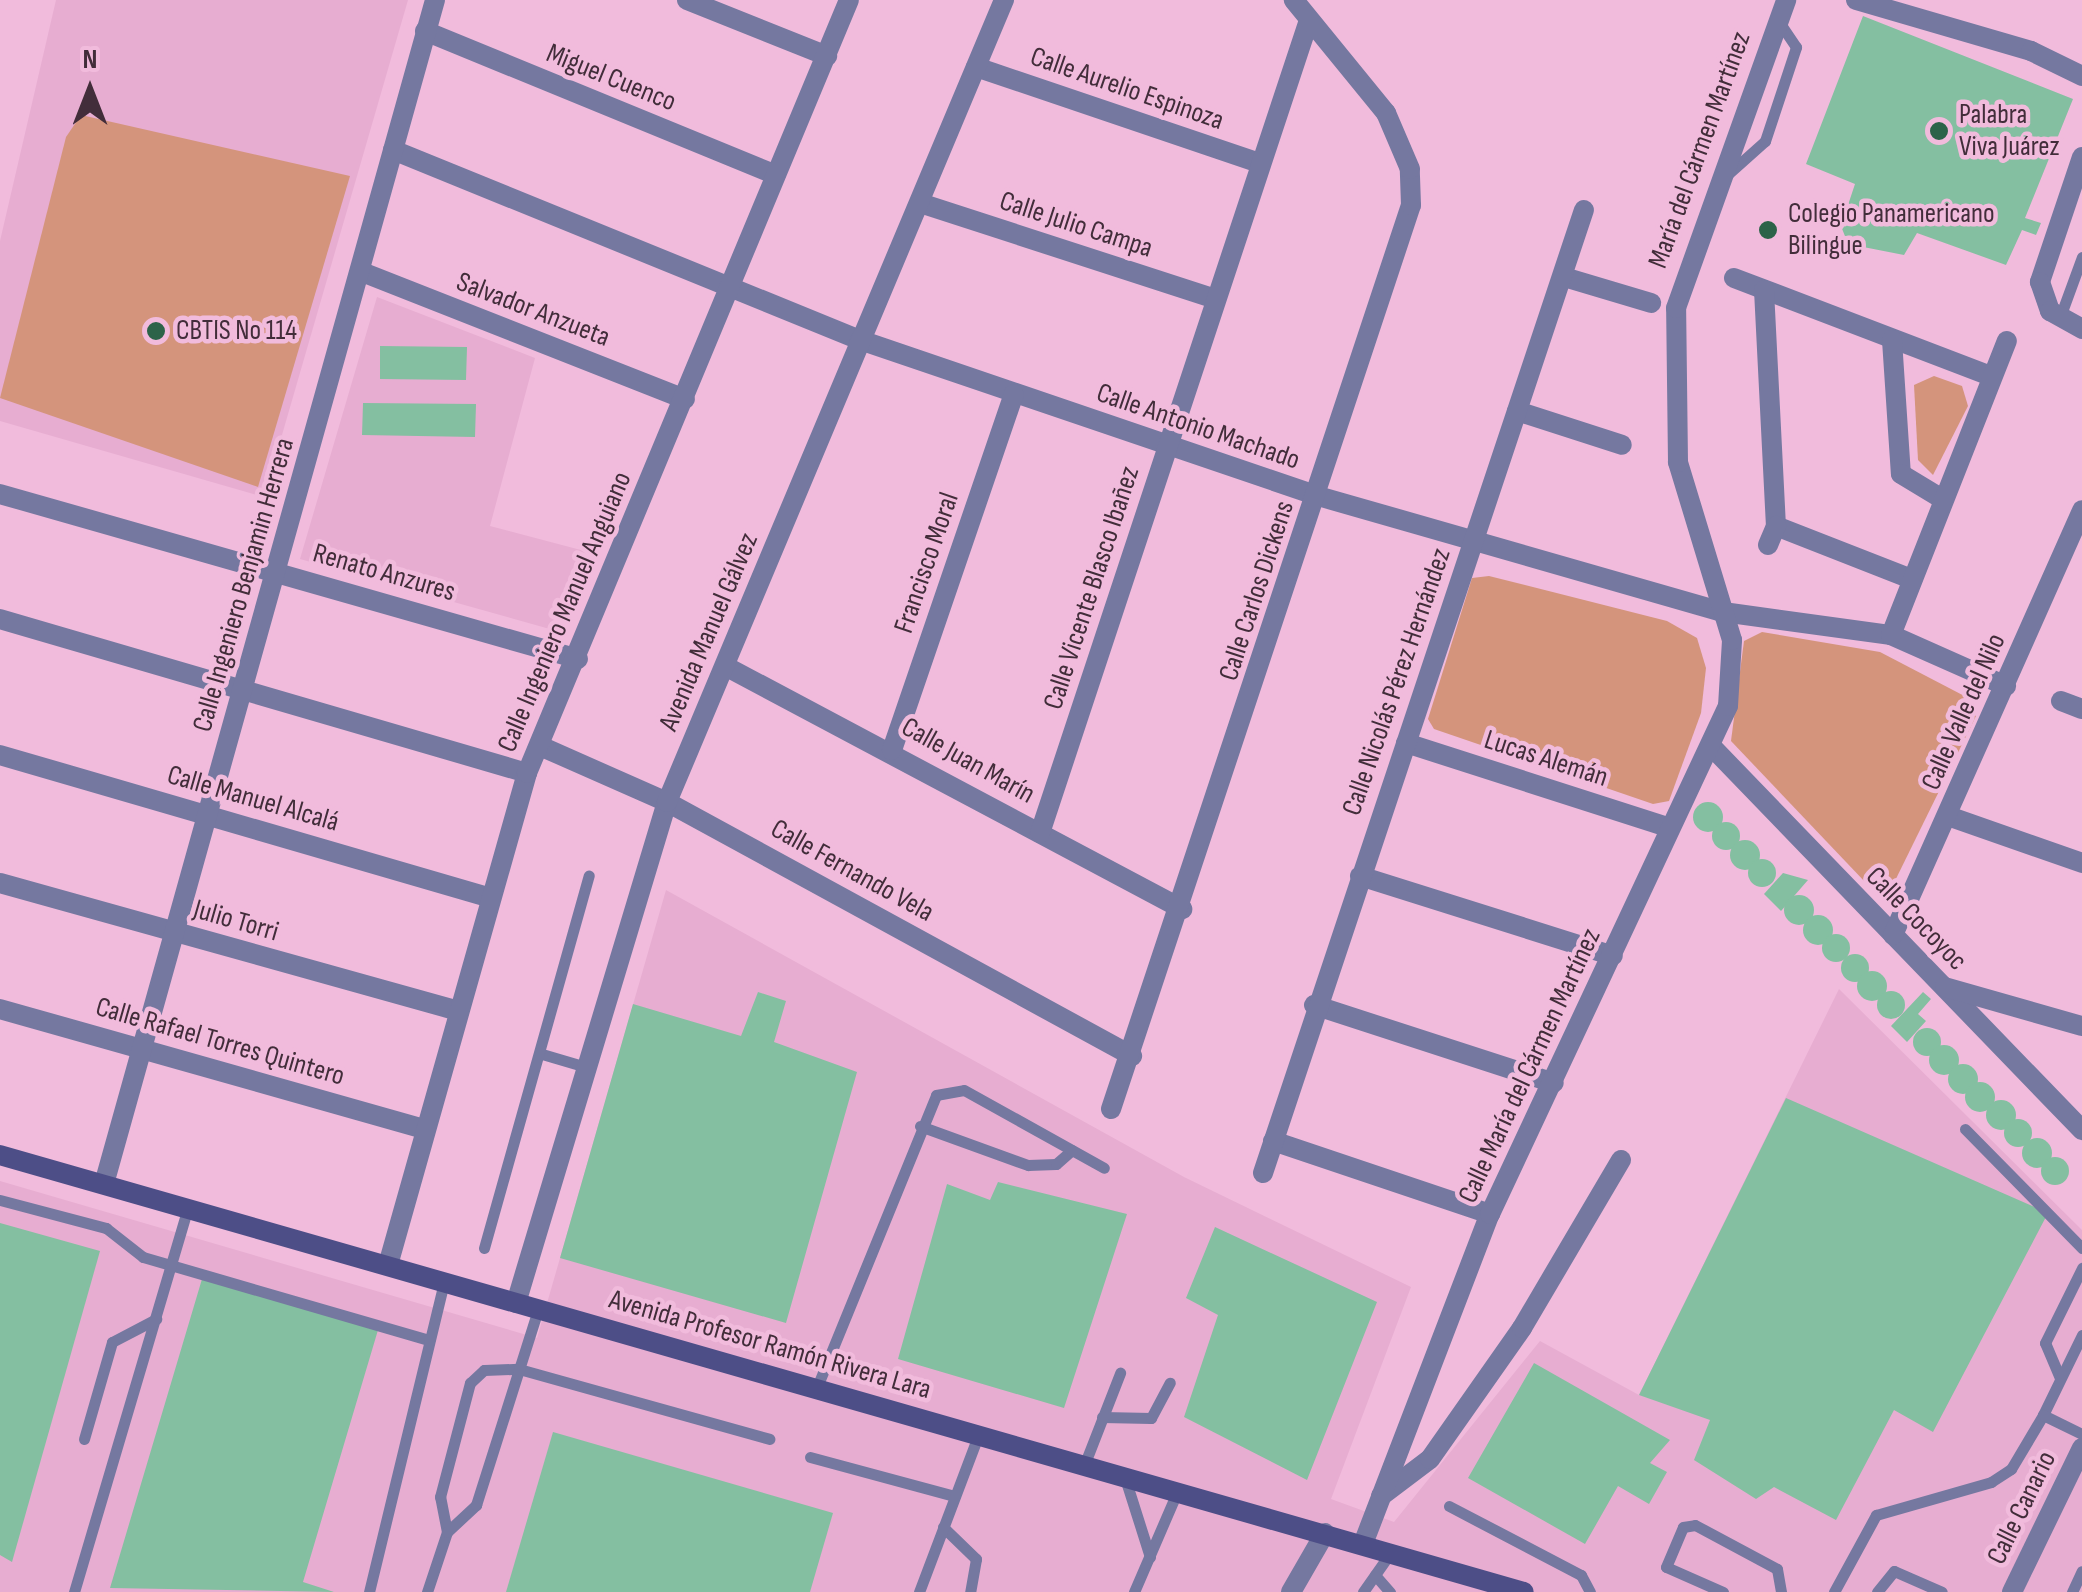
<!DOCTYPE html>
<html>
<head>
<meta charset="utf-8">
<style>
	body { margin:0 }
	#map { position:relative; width:2082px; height:1592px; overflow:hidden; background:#f1bbdc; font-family:"Sofia Sans Condensed",sans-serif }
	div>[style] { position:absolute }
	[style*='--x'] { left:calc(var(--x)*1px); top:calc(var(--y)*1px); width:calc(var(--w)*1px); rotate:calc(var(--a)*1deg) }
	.built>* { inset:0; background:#e7add1 }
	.green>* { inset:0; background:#d4947c }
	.building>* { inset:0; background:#84bfa1 }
	.round { border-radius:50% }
	.lane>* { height:11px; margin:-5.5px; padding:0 5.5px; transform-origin:5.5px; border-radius:5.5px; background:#7578a0 }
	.street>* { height:20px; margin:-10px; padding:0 10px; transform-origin:10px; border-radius:10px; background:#7578a0 }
	.secondary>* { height:20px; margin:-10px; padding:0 10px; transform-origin:10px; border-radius:10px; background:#4d4e87 }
	.dots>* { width:28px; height:28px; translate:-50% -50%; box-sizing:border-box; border:5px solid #f1bbdc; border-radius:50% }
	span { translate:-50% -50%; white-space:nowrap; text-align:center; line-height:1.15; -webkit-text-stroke:9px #f1bbdc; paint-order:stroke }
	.street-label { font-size:28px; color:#422d3a }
	.poi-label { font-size:28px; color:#422d3a }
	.left { translate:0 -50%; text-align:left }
	.north { position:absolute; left:40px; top:40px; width:100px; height:100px; -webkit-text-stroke:8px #f1bbdc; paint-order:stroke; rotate:0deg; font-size:28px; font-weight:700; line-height:40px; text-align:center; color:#422d3a }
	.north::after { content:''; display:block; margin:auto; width:35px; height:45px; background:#422d3a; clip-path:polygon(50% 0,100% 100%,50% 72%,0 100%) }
</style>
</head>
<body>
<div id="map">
	<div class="built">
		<i style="clip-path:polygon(56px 0,408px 0,264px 497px,0 421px,0 241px)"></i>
		<i style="clip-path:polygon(377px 297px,535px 358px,490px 526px,596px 554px,564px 633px,300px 559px)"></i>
		<i style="clip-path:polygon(666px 890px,1184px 1177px,1411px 1287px,1331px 1499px,1394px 1522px,1540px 1341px,1639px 1395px,1839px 989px,2082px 1230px,2082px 1592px,0 1592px,0 1181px,537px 1338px)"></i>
	</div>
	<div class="green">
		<i style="clip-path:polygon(81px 115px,350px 176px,258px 487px,0 398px,66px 137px)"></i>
		<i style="clip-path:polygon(1934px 376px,1962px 386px,1968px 406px,1933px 475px,1918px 460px,1914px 385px)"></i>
		<i style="clip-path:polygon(1489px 576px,1667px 621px,1697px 638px,1706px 668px,1701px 713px,1669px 801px,1653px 804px,1434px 729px,1428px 719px,1472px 578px)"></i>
		<i style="clip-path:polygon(1762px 632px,1880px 652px,1974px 701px,1976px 716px,1889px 893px,1866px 883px,1731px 741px,1744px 641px)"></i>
	</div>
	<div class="building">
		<i style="clip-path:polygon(1863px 16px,2073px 99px,2025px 218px,2041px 223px,2036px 235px,2022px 230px,2006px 265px,1917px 233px,1904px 255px,1848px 244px,1841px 226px,1855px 184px,1806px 164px)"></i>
		<i style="clip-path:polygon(380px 346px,467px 347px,466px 380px,380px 379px)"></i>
		<i style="clip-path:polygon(363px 403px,476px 404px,475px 437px,362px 435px)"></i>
		<i class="round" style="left:1693px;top:802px;width:30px;height:30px"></i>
		<i class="round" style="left:1712px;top:822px;width:28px;height:28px"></i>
		<i class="round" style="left:1730px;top:840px;width:30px;height:30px"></i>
		<i class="round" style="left:1748px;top:859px;width:28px;height:28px"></i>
		<i style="clip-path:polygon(1783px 873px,1808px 880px,1781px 911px,1764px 894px)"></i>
		<i class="round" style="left:1784px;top:895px;width:30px;height:30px"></i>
		<i class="round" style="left:1803px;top:915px;width:30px;height:30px"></i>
		<i class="round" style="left:1822px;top:934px;width:28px;height:28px"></i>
		<i class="round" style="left:1841px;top:954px;width:28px;height:28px"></i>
		<i class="round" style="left:1857px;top:971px;width:30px;height:30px"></i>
		<i class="round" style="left:1877px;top:991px;width:28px;height:28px"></i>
		<i style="clip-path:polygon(758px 992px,786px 1001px,774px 1042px,857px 1072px,786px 1323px,560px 1258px,633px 1004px,741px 1036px)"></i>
		<i style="clip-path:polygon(1923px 992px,1931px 999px,1918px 1014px,1926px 1021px,1907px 1042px,1891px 1026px)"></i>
		<i class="round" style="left:1913px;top:1028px;width:28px;height:28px"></i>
		<i class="round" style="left:1929px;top:1045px;width:30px;height:30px"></i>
		<i class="round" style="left:1948px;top:1064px;width:30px;height:30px"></i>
		<i class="round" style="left:1965px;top:1082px;width:30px;height:30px"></i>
		<i style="clip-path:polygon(1786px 1098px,2048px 1213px,1933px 1432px,1894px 1410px,1836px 1520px,1774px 1487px,1756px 1499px,1694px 1460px,1710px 1420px,1639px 1395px)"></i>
		<i class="round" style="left:1986px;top:1100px;width:30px;height:30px"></i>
		<i class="round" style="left:2004px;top:1119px;width:28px;height:28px"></i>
		<i class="round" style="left:2022px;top:1138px;width:30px;height:30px"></i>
		<i class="round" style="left:2041px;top:1157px;width:28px;height:28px"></i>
		<i style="clip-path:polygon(998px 1182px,1127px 1214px,1064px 1408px,898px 1359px,947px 1184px,990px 1200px)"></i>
		<i style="clip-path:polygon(0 1223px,100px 1251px,12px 1562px,0 1555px)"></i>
		<i style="clip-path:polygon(1215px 1227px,1377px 1302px,1307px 1480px,1184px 1417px,1218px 1315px,1186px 1298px)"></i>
		<i style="clip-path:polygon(202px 1279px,378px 1330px,303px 1582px,334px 1592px,110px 1588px)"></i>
		<i style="clip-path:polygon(1534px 1363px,1670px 1440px,1650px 1463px,1667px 1472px,1649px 1504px,1618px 1486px,1585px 1544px,1468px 1478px)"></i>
		<i style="clip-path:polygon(553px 1432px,833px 1513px,810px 1592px,506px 1592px)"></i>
	</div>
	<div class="lane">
		<i style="--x:1727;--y:175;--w:51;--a:-41.8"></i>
		<i style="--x:1765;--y:141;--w:99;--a:-71.7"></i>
		<i style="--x:1796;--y:47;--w:34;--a:-124"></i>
		<i style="--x:2060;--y:317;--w:64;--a:-69.9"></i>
		<i style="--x:542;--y:1054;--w:46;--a:16.5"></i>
		<i style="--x:920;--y:1126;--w:115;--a:19.9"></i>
		<i style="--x:1028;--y:1165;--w:28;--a:-2"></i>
		<i style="--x:1056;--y:1164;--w:21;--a:-41"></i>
		<i style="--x:1965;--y:1129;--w:167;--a:45.5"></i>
		<i style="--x:0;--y:1200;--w:110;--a:14.8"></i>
		<i style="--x:106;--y:1228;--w:47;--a:38.1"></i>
		<i style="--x:143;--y:1257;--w:298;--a:16.2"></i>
		<i style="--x:484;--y:1248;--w:387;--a:-74.3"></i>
		<i style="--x:2060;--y:1378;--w:38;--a:-113"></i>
		<i style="--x:2045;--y:1343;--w:84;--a:-63.7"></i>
		<i style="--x:817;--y:1387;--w:315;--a:-67.8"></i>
		<i style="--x:936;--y:1095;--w:28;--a:-10"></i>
		<i style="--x:964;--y:1090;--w:160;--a:29.1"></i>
		<i style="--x:2043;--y:1415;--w:89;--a:-64"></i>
		<i style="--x:1102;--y:1417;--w:49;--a:1.2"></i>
		<i style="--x:1151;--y:1418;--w:40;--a:-62"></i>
		<i style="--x:84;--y:1439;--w:101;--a:-73.9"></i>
		<i style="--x:112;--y:1342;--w:50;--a:-27.6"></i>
		<i style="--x:810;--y:1457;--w:150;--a:15.1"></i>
		<i style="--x:1085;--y:1463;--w:97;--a:-68.7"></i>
		<i style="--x:1124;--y:1475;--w:86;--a:72.4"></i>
		<i style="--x:1449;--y:1506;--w:149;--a:27.6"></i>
		<i style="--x:1581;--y:1575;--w:19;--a:62"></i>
		<i style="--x:943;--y:1527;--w:46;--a:44.1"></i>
		<i style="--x:976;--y:1559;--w:34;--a:100"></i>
		<i style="--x:447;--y:1532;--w:36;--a:-101"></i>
		<i style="--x:440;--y:1497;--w:118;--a:-75.3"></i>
		<i style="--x:470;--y:1383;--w:19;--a:-43"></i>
		<i style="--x:484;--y:1370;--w:35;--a:-2"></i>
		<i style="--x:519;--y:1369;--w:260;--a:15.6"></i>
		<i style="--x:1375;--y:1575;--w:23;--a:49"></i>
		<i style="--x:74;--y:1592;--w:401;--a:-73.5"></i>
		<i style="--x:369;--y:1592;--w:319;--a:-76.4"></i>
		<i style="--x:427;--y:1592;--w:63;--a:-71.6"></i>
		<i style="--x:447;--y:1532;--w:40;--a:-43"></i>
		<i style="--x:476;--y:1505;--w:206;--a:-72.4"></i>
		<i style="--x:919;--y:1592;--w:170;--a:-69.3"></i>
		<i style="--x:1134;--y:1592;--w:111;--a:-66.7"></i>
		<i style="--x:1363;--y:1592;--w:49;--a:-55"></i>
		<i style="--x:1723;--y:1592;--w:62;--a:-156.3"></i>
		<i style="--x:1666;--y:1567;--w:43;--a:-67"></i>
		<i style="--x:1683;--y:1527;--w:12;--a:-9"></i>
		<i style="--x:1695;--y:1525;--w:93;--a:28.2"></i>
		<i style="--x:1777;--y:1569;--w:23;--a:80"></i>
		<i style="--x:1834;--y:1592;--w:88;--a:-61.4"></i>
		<i style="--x:1876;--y:1515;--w:120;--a:-16"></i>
		<i style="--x:1991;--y:1482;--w:24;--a:-33"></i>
		<i style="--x:2011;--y:1469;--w:63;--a:-59.3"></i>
		<i style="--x:2043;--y:1415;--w:43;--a:26"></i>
		<i style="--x:1877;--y:1592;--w:27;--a:-51"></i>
		<i style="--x:1894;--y:1571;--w:52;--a:23.6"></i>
		<i style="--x:2072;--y:1592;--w:23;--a:-65"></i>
	</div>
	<div class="street">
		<i style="--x:687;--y:0;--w:151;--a:21.8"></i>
		<i style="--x:1856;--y:0;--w:182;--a:16.2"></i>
		<i style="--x:2031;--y:51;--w:57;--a:26.1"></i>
		<i style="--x:425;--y:31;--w:379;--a:22.3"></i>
		<i style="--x:976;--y:67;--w:300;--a:18.7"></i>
		<i style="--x:393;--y:150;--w:504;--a:22.14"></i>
		<i style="--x:860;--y:340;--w:484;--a:18.8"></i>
		<i style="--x:1318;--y:496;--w:421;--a:16"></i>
		<i style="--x:1723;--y:612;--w:170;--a:7.8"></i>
		<i style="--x:1891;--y:635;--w:126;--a:23.9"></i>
		<i style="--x:2082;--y:157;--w:132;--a:108.6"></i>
		<i style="--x:2040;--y:282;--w:31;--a:71"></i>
		<i style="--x:2050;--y:311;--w:37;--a:29"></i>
		<i style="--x:920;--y:203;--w:310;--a:18"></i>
		<i style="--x:362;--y:272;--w:347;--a:21.5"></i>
		<i style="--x:1564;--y:277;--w:91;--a:16.6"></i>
		<i style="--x:1734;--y:278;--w:275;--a:20.9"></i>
		<i style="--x:1764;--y:290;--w:236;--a:87.1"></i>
		<i style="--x:1776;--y:526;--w:143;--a:21.4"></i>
		<i style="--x:1892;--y:340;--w:134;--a:86.2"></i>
		<i style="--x:1901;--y:474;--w:44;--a:31.2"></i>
		<i style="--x:1517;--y:411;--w:110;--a:17.9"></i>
		<i style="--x:0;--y:494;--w:601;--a:15.93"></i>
		<i style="--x:1768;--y:545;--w:21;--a:-67"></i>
		<i style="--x:0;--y:619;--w:549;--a:16.29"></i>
		<i style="--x:1891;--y:635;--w:316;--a:-68.5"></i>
		<i style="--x:725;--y:666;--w:518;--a:28"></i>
		<i style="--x:2061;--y:701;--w:22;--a:21"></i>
		<i style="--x:1406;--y:743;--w:277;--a:17.8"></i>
		<i style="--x:540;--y:746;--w:139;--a:23.8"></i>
		<i style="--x:667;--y:802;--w:530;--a:28.64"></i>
		<i style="--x:1712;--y:747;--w:533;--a:45.99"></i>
		<i style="--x:892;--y:750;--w:376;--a:-71.1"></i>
		<i style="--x:0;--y:755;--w:511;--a:16.24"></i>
		<i style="--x:1948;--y:816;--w:142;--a:19.3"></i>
		<i style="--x:1040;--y:833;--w:856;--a:-71.69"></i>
		<i style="--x:1360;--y:876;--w:265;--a:17.5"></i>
		<i style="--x:0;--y:883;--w:476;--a:15.6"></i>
		<i style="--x:1893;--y:935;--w:465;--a:-66"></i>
		<i style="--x:1945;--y:987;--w:142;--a:15.9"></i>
		<i style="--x:1314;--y:1005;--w:252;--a:18"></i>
		<i style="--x:0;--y:1009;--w:442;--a:15.8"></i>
		<i style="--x:1111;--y:1109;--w:952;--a:-71.64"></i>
		<i style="--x:1411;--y:205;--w:36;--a:-92"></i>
		<i style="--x:1410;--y:169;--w:61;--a:-113.2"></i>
		<i style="--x:1386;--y:113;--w:146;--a:-129.2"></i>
		<i style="--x:1273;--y:1141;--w:229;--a:18.6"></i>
		<i style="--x:1263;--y:1173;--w:1015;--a:-71.57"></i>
		<i style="--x:104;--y:1184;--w:1229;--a:-74.38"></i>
		<i style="--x:388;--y:1265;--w:511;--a:-74.22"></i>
		<i style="--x:527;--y:773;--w:837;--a:-67.39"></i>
		<i style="--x:516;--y:1303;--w:523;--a:-73.23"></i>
		<i style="--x:667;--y:802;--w:870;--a:-67.21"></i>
		<i style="--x:1381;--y:1496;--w:61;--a:-37.1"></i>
		<i style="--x:1430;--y:1459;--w:160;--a:-54.9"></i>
		<i style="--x:1522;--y:1328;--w:195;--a:-59.5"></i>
		<i style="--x:1363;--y:1544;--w:354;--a:-69"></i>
		<i style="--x:1490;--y:1214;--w:561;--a:-64.9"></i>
		<i style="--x:1728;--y:706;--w:66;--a:-86.5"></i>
		<i style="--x:1732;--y:640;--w:186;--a:-106.9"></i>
		<i style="--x:1678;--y:462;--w:154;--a:-90.7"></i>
		<i style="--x:1676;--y:308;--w:327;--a:-70.3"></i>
		<i style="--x:1291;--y:1592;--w:68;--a:-60"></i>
		<i style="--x:2012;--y:1592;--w:160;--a:-64.1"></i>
	</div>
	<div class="secondary">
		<i style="--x:0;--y:1155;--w:1585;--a:16"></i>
	</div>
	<div class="dots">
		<i style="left:1939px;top:131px;background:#2c6349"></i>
		<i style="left:1768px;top:230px;background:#2c6349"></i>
		<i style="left:156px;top:331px;background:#2c6349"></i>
	</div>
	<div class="street-label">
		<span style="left:611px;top:78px;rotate:22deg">Miguel Cuenco</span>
		<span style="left:1127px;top:89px;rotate:19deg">Calle Aurelio Espinoza</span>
		<span style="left:1700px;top:150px;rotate:-70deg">María del Cármen Martínez</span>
		<span style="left:1076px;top:225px;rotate:18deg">Calle Julio Campa</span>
		<span style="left:533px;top:310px;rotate:21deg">Salvador Anzueta</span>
		<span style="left:1198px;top:427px;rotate:19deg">Calle Antonio Machado</span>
		<span style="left:927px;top:563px;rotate:-71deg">Francisco Moral</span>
		<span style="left:384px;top:573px;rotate:16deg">Renato Anzures</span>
		<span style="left:244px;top:585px;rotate:-74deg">Calle Ingeniero Benjamin Herrera</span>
		<span style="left:1092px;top:588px;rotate:-72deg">Calle Vicente Blasco Ibañez</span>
		<span style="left:1257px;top:591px;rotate:-72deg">Calle Carlos Dickens</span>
		<span style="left:565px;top:612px;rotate:-67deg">Calle Ingeniero Manuel Anguiano</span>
		<span style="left:709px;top:632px;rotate:-67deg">Avenida Manuel Gálvez</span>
		<span style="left:1397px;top:682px;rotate:-71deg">Calle Nicolás Pérez Hernández</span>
		<span style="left:1964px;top:712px;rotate:-66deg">Calle Valle del Nilo</span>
		<span style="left:1546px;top:759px;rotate:18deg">Lucas Alemán</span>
		<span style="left:968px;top:761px;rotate:29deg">Calle Juan Marín</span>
		<span style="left:253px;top:799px;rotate:16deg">Calle Manuel Alcalá</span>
		<span style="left:852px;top:871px;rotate:29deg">Calle Fernando Vela</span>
		<span style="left:1916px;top:919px;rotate:46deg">Calle Cocoyoc</span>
		<span style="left:236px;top:921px;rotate:16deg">Julio Torri</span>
		<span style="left:220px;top:1042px;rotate:16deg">Calle Rafael Torres Quintero</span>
		<span style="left:1530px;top:1066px;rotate:-65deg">Calle María del Cármen Martínez</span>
		<span style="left:770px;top:1345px;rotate:16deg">Avenida Profesor Ramón Rivera Lara</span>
		<span style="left:2022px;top:1508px;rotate:-64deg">Calle Canario</span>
	</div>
	<div class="poi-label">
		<span class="left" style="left:1959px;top:131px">Palabra<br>Viva Juárez</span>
		<span class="left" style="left:1788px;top:230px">Colegio Panamericano<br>Bilingue</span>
		<span class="left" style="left:176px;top:331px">CBTIS No 114</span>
	</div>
	<div class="north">N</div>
</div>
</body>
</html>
